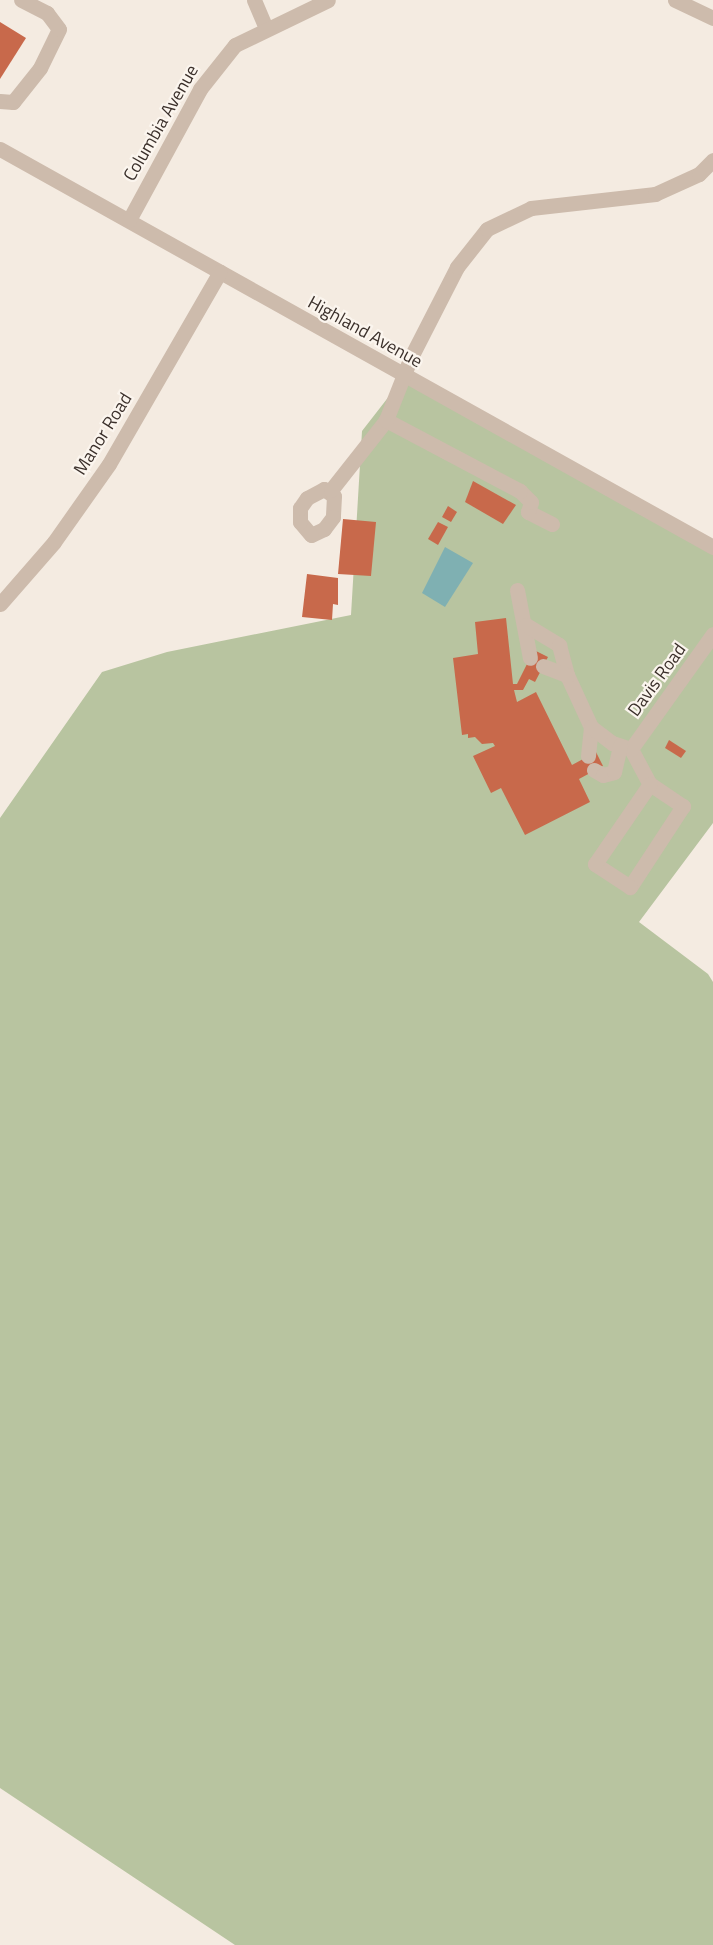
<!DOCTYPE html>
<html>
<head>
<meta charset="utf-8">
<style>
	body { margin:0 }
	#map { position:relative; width:713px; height:1945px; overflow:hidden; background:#f4ebe1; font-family:"Titillium Web",sans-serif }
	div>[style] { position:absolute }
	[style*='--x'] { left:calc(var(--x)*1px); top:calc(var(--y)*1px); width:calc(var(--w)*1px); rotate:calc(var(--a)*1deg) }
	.green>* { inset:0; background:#b8c4a0 }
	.water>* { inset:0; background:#7fb0b2 }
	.building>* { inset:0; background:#c8694b }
	.minor>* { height:15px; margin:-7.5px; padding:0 7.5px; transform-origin:7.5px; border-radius:7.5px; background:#cdbbac }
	span { translate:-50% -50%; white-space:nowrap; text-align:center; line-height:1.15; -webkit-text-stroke:4.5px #fbf5ee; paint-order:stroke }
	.street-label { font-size:18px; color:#3b302b }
</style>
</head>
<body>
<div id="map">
	<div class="green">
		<i style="clip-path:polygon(404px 377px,713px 549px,713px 823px,639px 922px,708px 974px,713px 982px,713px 1945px,235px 1945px,0 1788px,0 818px,102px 672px,167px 652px,351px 615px,362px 431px)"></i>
	</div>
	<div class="water">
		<i style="clip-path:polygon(445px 547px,473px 563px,445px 607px,422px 593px)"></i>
	</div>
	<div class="building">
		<i style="clip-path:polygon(0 22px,26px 38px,0 79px)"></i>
		<i style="clip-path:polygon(473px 481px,516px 505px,503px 524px,465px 502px)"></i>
		<i style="clip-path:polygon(448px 506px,457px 512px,451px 522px,442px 517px)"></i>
		<i style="clip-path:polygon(343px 519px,376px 522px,371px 576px,338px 574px)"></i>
		<i style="clip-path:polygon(438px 522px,448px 527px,438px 545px,428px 539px)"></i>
		<i style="clip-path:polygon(307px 574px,338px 578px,338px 605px,333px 604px,332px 620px,302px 617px)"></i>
		<i style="clip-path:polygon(506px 618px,513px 684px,517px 684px,534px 650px,548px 657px,535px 682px,529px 679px,523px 690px,514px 690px,517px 702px,536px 692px,572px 765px,596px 752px,603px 766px,579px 779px,590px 802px,525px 835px,501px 788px,491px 793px,473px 756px,495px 746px,493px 743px,482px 744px,475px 737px,468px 738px,468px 734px,462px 735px,453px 658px,478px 654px,475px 622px)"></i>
		<i style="clip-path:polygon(669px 740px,686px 751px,681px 758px,665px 748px)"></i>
	</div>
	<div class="minor">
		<i style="--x:254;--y:0;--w:30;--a:67"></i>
		<i style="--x:675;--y:0;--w:42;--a:25.3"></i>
		<i style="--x:0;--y:101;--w:13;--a:4"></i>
		<i style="--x:13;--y:102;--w:43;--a:-51.5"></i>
		<i style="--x:40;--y:68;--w:43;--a:-64"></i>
		<i style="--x:59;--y:29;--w:20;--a:-127"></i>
		<i style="--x:47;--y:13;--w:29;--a:-153"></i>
		<i style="--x:0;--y:149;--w:817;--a:29.17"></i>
		<i style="--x:129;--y:220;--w:149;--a:-61.5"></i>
		<i style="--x:200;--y:89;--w:56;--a:-51.5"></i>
		<i style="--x:235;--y:45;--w:103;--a:-25.8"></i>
		<i style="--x:324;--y:489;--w:12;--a:35"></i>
		<i style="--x:334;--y:496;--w:21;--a:93"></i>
		<i style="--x:333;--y:517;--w:15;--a:127"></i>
		<i style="--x:324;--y:529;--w:14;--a:155"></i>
		<i style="--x:311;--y:535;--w:17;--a:-130"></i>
		<i style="--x:300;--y:522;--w:14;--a:-90"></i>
		<i style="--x:300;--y:508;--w:12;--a:-55"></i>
		<i style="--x:307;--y:498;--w:19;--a:-28"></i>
		<i style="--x:331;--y:490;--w:89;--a:-51.8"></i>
		<i style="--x:552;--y:524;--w:27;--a:-153"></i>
		<i style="--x:528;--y:512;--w:10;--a:-73"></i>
		<i style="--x:531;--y:502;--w:16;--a:-135"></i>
		<i style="--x:520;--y:491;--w:152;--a:-152.1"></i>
		<i style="--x:386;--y:420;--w:68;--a:-68.4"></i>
		<i style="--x:411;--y:357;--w:101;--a:-62.9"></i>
		<i style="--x:457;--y:267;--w:48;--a:-51.7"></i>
		<i style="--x:487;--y:229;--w:49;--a:-25.5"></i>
		<i style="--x:531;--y:208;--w:125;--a:-6.4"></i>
		<i style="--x:655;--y:194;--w:48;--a:-24.4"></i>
		<i style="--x:699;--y:174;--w:20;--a:-45"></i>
		<i style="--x:517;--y:590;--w:69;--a:79.2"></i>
		<i style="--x:0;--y:604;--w:82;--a:-48.9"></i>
		<i style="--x:54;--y:542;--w:95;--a:-54.8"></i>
		<i style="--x:109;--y:464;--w:222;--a:-60"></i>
		<i style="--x:526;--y:625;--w:39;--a:31"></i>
		<i style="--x:559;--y:645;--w:31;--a:75"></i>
		<i style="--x:567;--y:675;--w:57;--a:65.2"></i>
		<i style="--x:591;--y:727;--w:29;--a:96"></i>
		<i style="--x:543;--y:666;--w:26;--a:21"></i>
		<i style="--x:591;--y:727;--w:26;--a:37"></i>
		<i style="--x:612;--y:743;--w:20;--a:18"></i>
		<i style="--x:631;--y:749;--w:40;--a:62"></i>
		<i style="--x:650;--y:784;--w:40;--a:34"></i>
		<i style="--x:683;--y:806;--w:97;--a:123.2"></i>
		<i style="--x:630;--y:887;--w:42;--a:-146.7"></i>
		<i style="--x:595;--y:864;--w:97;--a:-55.5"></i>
		<i style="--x:631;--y:749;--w:141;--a:-54.5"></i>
		<i style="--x:594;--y:770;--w:10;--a:29"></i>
		<i style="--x:603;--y:775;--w:11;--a:-15"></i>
		<i style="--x:614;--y:772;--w:27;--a:-77"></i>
	</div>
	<div class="street-label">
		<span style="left:161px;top:123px;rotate:-60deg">Columbia Avenue</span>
		<span style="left:365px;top:332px;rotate:29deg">Highland Avenue</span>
		<span style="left:103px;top:434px;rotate:-58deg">Manor Road</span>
		<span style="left:657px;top:680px;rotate:-54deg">Davis Road</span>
	</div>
</div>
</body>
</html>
